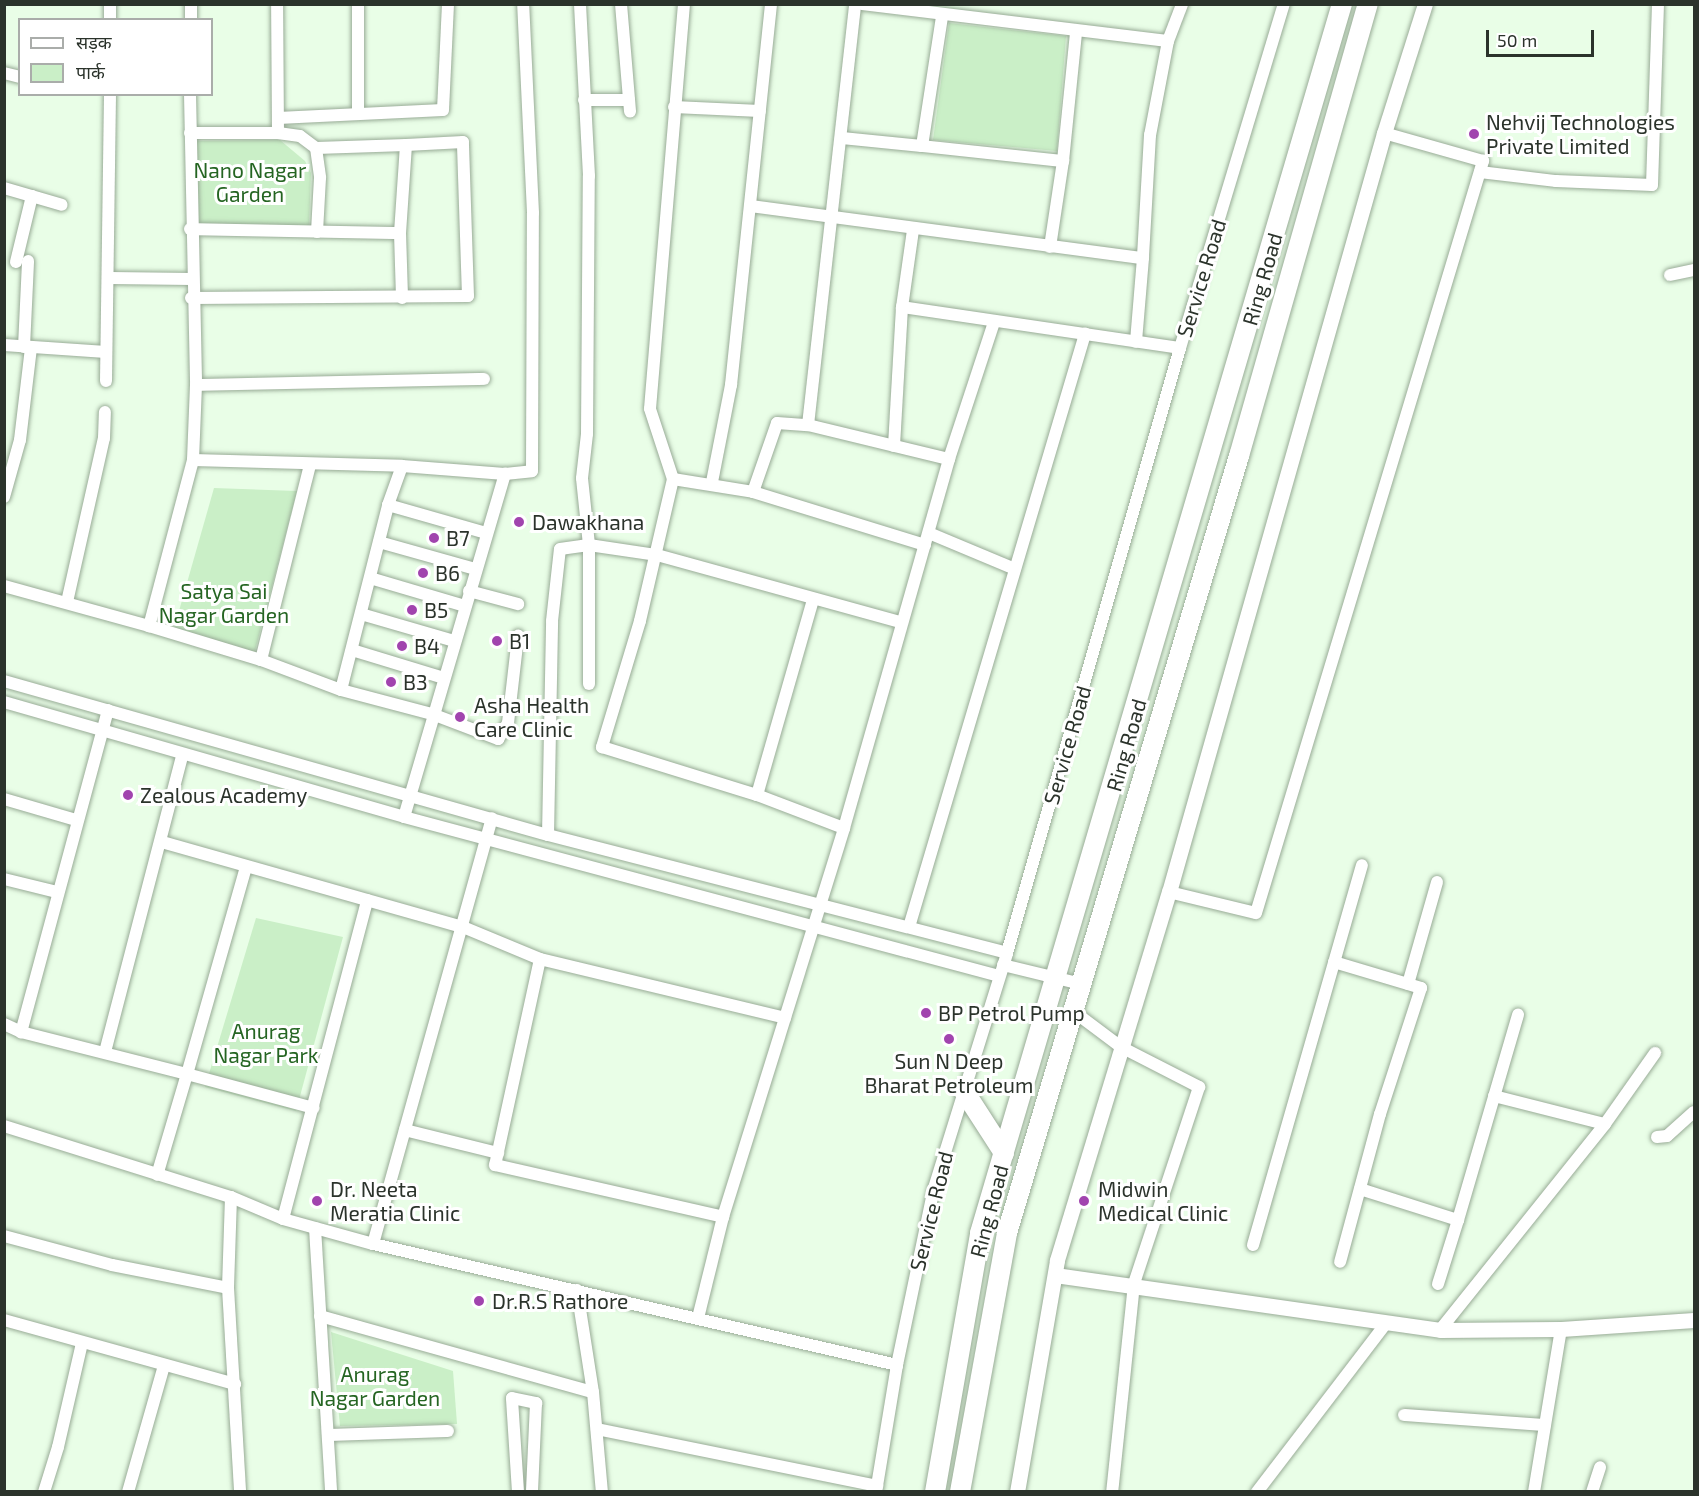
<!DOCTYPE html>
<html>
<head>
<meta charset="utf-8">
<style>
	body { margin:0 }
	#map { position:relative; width:1699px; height:1496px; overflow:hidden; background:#e9fee7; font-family:"Exo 2","Noto Sans Devanagari",sans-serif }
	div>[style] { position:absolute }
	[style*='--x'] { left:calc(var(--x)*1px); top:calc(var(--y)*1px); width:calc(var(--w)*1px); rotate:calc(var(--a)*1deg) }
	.green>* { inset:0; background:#caefc7 }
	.roads { filter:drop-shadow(0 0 2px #98ab96) drop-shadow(0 0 2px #98ab96) }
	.minor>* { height:12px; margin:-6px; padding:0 6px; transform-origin:6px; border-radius:6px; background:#fff }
	.tertiary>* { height:15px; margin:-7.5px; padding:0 7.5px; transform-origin:7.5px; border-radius:7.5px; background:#fff }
	.primary>* { height:20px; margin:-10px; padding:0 10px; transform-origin:10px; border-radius:10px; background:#fff }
	.dots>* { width:16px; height:16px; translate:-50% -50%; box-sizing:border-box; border:3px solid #fff; border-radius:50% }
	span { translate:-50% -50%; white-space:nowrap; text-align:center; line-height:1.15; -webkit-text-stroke:6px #fff; paint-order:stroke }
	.poi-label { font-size:21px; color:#2b332b }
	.left { translate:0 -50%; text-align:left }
	.park-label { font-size:21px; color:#256522 }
	.street-label { font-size:21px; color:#2b332b }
	.frame { position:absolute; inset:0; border:6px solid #2b332b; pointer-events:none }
	.legend { position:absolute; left:18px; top:18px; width:195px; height:78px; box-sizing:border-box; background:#fff; border:2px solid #aaadaa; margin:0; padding:8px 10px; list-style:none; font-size:18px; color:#2b332b }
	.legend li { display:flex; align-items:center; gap:12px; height:30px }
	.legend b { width:30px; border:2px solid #aaadaa }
	.scale { position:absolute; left:1486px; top:30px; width:108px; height:27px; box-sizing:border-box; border:3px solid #2b332b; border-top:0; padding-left:8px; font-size:18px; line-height:21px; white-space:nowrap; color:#2b332b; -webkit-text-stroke:4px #fff; paint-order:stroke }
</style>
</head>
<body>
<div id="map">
	<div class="green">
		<i style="clip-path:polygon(949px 23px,1066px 36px,1057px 151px,933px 140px)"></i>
		<i style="clip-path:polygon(280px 140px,305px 161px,311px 173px,309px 227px,194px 225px,194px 141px)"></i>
		<i style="clip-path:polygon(214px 488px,297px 491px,252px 662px,171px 639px)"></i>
		<i style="clip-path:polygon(256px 918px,343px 937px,296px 1111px,205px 1087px)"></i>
		<i style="clip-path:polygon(331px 1332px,453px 1371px,457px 1424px,340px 1426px)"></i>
	</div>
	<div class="roads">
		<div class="minor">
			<i style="--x:358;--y:4;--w:110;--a:90"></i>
			<i style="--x:621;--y:4;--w:108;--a:85.2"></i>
			<i style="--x:684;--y:4;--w:406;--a:94.8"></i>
			<i style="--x:650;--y:409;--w:74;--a:71.8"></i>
			<i style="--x:673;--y:479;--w:146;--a:103.1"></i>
			<i style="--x:640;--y:621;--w:132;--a:106.8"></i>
			<i style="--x:602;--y:747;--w:162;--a:17.2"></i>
			<i style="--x:757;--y:795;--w:93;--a:20.8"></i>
			<i style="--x:862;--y:4;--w:308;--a:6.9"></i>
			<i style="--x:1168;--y:41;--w:96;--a:100.8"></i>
			<i style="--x:1150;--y:135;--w:123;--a:93.3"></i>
			<i style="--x:110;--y:20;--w:16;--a:-90"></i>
			<i style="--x:191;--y:20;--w:16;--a:-90"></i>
			<i style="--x:1168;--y:41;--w:40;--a:-69"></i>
			<i style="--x:4;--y:73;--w:16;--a:14"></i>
			<i style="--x:190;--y:94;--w:291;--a:88.8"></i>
			<i style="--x:196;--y:385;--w:75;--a:92.3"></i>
			<i style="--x:193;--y:460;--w:172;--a:104.8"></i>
			<i style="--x:149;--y:626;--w:117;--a:16.9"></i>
			<i style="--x:261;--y:660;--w:85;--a:20.6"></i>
			<i style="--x:341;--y:690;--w:191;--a:-75.7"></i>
			<i style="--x:388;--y:505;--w:41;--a:-70.3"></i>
			<i style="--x:402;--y:466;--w:103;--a:4.4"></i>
			<i style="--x:505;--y:474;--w:27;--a:-6"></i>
			<i style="--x:532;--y:471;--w:258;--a:-89.8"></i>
			<i style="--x:533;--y:213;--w:209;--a:-92.7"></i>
			<i style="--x:584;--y:100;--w:45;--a:0"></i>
			<i style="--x:674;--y:107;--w:86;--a:2.7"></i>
			<i style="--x:278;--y:118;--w:165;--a:-2.8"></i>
			<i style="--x:443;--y:110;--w:106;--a:-87.3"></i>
			<i style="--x:190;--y:133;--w:88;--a:0"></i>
			<i style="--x:278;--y:133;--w:129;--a:-90.4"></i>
			<i style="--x:278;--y:133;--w:22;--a:8"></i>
			<i style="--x:300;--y:136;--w:20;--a:37"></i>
			<i style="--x:316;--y:148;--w:30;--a:82"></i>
			<i style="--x:320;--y:178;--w:54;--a:93.2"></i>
			<i style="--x:842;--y:138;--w:80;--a:5.7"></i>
			<i style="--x:922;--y:146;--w:131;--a:-81.2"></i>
			<i style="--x:922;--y:146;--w:142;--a:6.1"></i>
			<i style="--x:1063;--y:161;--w:130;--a:-84.2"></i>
			<i style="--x:1480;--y:172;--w:77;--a:6.8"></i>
			<i style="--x:1556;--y:181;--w:96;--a:2.4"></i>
			<i style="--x:1652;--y:185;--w:181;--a:-88.1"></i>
			<i style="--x:4;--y:188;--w:60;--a:16.3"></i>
			<i style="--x:751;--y:206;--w:395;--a:7.6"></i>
			<i style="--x:1143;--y:258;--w:84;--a:94.8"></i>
			<i style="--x:190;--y:229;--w:210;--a:1.1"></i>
			<i style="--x:400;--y:233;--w:88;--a:-86.1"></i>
			<i style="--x:406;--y:145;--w:90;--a:178.1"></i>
			<i style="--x:913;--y:230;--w:78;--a:98.1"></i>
			<i style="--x:902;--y:307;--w:185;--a:8.4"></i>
			<i style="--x:400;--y:233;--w:65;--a:88.2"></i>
			<i style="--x:1050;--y:247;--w:87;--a:-81.4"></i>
			<i style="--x:16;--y:262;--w:68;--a:-76.4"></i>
			<i style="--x:1670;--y:275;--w:25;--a:-12"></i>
			<i style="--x:110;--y:278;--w:82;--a:0.7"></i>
			<i style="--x:191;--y:298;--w:277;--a:-0.4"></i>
			<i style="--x:468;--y:296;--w:154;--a:-91.9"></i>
			<i style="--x:463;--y:142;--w:57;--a:177"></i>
			<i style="--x:4;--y:345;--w:102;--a:3.9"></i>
			<i style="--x:24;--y:347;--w:86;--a:-87.3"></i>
			<i style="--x:106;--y:381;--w:287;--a:-89.2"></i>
			<i style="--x:196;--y:385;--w:288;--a:-1.2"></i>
			<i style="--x:808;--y:425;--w:424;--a:-83.6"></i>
			<i style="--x:894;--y:446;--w:139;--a:-86.7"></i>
			<i style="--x:193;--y:460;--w:209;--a:1.6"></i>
			<i style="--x:673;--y:479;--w:81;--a:9.2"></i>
			<i style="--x:753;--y:492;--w:180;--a:17.1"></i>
			<i style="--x:712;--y:482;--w:99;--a:-78.9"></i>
			<i style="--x:731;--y:385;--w:383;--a:-84"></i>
			<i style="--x:753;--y:492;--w:73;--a:-70.8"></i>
			<i style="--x:777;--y:423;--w:31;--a:4"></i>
			<i style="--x:808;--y:425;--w:145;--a:13.6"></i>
			<i style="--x:4;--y:497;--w:59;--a:-74.3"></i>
			<i style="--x:20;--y:440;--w:93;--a:-83.2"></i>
			<i style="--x:388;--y:505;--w:102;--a:15.9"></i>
			<i style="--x:929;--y:533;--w:93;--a:22.7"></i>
			<i style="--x:379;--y:542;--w:100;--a:15.7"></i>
			<i style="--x:370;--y:578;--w:99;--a:16.4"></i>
			<i style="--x:4;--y:586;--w:150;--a:15.4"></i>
			<i style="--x:469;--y:591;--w:51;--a:14.9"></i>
			<i style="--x:67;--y:602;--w:168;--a:-77.3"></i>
			<i style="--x:104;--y:438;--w:26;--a:-88"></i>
			<i style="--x:361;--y:614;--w:97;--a:16.2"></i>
			<i style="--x:352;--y:650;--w:96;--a:16.9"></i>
			<i style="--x:261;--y:660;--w:201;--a:-75.9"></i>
			<i style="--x:4;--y:681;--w:565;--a:15.81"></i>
			<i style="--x:548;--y:835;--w:474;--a:14.4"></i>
			<i style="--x:589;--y:684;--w:139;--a:-90"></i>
			<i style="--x:589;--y:545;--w:69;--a:8.4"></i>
			<i style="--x:657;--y:555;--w:252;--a:15.4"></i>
			<i style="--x:341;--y:690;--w:94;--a:14.8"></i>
			<i style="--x:432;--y:714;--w:71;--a:20.7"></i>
			<i style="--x:498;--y:739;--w:19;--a:-58"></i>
			<i style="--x:508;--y:723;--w:88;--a:-83.4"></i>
			<i style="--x:4;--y:702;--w:416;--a:16"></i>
			<i style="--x:404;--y:817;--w:616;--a:14.96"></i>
			<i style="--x:108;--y:710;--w:334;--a:105.1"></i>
			<i style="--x:21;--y:1032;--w:171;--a:14.2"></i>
			<i style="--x:187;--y:1074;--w:105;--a:106.5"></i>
			<i style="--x:757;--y:795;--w:203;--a:-74"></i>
			<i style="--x:4;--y:799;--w:75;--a:16.3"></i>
			<i style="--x:404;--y:817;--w:358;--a:-73.6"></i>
			<i style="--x:548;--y:835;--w:214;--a:-88.9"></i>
			<i style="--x:552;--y:621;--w:72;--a:-83.7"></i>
			<i style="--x:560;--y:549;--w:29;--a:-8"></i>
			<i style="--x:589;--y:545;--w:67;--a:-96"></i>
			<i style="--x:582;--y:478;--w:44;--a:-83.5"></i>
			<i style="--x:587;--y:434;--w:258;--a:-89.6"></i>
			<i style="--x:589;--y:176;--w:172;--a:-93"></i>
			<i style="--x:162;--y:842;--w:313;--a:15.8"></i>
			<i style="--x:463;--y:927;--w:83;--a:22.6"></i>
			<i style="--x:540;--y:959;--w:211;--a:102.3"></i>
			<i style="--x:495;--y:1165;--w:234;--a:12.8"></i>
			<i style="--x:723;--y:1217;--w:104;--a:103.9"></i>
			<i style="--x:246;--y:867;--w:215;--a:105.9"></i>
			<i style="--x:187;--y:1074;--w:131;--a:15"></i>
			<i style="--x:4;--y:879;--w:55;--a:13.8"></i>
			<i style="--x:1169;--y:892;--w:89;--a:13.6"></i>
			<i style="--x:1256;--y:913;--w:786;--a:-73.2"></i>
			<i style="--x:1483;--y:161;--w:103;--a:-164.2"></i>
			<i style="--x:909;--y:927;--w:619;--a:-73.47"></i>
			<i style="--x:1085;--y:334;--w:96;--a:8.4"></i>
			<i style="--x:540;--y:959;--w:252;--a:13.5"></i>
			<i style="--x:1334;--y:962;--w:91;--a:16.6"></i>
			<i style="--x:1421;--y:988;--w:133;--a:108"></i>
			<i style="--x:1380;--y:1114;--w:153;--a:105.1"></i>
			<i style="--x:1003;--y:965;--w:80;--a:13.7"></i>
			<i style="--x:1408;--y:984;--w:106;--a:-74.1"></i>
			<i style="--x:1073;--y:1011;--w:60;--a:36.9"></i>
			<i style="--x:1121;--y:1047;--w:88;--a:27.1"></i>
			<i style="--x:1199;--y:1087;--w:207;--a:108.3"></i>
			<i style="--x:1134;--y:1284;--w:209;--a:96"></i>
			<i style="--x:4;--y:1024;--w:19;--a:25"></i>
			<i style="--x:105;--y:1052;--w:306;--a:-75.4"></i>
			<i style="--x:1494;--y:1096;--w:114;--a:14.2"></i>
			<i style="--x:4;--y:1126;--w:238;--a:17.4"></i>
			<i style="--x:231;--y:1197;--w:56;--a:22.9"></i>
			<i style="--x:283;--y:1219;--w:93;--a:15.5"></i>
			<i style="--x:373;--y:1244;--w:538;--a:13"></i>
			<i style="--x:405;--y:1130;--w:96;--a:13.9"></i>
			<i style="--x:1657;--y:1137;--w:10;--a:-6"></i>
			<i style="--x:1667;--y:1136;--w:36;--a:-42"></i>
			<i style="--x:1360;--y:1189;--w:103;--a:17.6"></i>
			<i style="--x:1458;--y:1220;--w:214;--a:-73.7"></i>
			<i style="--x:231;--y:1197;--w:91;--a:91.9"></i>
			<i style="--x:228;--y:1288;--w:204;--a:86.6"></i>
			<i style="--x:723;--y:1217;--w:407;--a:-72.7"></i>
			<i style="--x:844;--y:828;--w:384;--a:-74.1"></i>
			<i style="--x:949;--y:459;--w:144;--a:-71.8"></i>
			<i style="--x:283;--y:1219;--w:330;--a:-75.2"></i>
			<i style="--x:315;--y:1228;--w:264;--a:86.5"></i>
			<i style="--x:4;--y:1236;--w:112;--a:15"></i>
			<i style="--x:112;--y:1265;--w:118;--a:11.2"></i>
			<i style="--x:373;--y:1244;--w:442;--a:-74.4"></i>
			<i style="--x:1253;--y:1245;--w:395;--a:-74"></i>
			<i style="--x:1438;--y:1284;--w:67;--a:-72.6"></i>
			<i style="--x:577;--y:1290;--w:103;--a:81.1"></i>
			<i style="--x:593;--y:1392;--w:100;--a:84.9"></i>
			<i style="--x:320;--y:1316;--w:283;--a:15.6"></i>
			<i style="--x:4;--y:1320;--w:240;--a:15.5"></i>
			<i style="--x:1440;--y:1330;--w:264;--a:-51.3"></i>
			<i style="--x:1605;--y:1124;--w:87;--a:-54.8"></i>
			<i style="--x:1404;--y:1415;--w:141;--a:4.1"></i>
			<i style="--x:597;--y:1429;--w:286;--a:11.5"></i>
			<i style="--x:328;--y:1435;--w:120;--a:-1.9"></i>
			<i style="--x:44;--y:1492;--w:47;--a:-72.7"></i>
			<i style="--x:58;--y:1447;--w:107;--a:-77"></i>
			<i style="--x:128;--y:1492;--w:131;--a:-74.1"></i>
			<i style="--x:518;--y:1492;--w:94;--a:-93.7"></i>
			<i style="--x:512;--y:1398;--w:25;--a:12"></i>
			<i style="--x:536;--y:1403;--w:89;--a:92.6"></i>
			<i style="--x:876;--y:1492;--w:129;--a:-80.6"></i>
			<i style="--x:897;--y:1365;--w:181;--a:-78.2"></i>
			<i style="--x:934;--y:1188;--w:246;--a:-72.7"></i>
			<i style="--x:1007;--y:953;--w:629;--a:-74.04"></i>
			<i style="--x:1180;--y:348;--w:359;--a:-73.2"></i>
			<i style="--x:1257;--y:1492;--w:213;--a:-52.6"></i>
			<i style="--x:1534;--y:1492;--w:165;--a:-80.6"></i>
			<i style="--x:1592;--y:1492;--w:26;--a:-72"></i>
		</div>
		<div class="tertiary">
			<i style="--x:1055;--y:1275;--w:389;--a:8.1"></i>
			<i style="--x:1440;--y:1330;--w:121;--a:-0.5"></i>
			<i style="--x:1561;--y:1329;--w:133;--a:-3.9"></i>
			<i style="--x:1017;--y:1492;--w:235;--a:-80.2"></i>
			<i style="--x:1057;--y:1260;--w:385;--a:-73.1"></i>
			<i style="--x:1169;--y:892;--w:789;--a:-74.18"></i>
			<i style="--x:1384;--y:133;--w:135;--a:-72.4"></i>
		</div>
		<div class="primary">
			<i style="--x:964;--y:1091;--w:74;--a:57.2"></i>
			<i style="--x:935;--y:1492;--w:263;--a:-80.1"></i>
			<i style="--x:980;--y:1233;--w:1281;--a:-73.59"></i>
			<i style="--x:960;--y:1492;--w:263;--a:-79.7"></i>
			<i style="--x:1007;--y:1233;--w:811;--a:-73.38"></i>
			<i style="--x:1239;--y:456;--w:470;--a:-74.1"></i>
		</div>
	</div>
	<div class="dots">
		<i style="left:1474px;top:134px;background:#a144ae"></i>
		<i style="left:519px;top:522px;background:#a144ae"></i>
		<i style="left:434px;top:538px;background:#a144ae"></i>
		<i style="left:423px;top:573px;background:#a144ae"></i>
		<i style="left:412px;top:610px;background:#a144ae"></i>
		<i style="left:497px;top:641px;background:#a144ae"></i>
		<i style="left:402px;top:646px;background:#a144ae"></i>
		<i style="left:391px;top:682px;background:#a144ae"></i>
		<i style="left:460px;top:717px;background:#a144ae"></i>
		<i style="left:128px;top:795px;background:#a144ae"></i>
		<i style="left:926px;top:1013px;background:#a144ae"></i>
		<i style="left:949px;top:1039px;background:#a144ae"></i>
		<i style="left:317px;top:1201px;background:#a144ae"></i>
		<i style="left:1084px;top:1201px;background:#a144ae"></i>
		<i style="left:479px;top:1301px;background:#a144ae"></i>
	</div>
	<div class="poi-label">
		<span class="left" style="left:1486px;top:134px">Nehvij Technologies<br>Private Limited</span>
		<span class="left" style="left:532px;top:522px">Dawakhana</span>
		<span class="left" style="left:446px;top:538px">B7</span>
		<span class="left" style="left:435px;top:573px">B6</span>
		<span class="left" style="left:424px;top:610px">B5</span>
		<span class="left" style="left:509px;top:641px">B1</span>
		<span class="left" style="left:414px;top:646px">B4</span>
		<span class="left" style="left:403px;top:682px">B3</span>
		<span class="left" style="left:474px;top:717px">Asha Health<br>Care Clinic</span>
		<span class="left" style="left:140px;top:795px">Zealous Academy</span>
		<span class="left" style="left:938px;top:1013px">BP Petrol Pump</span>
		<span style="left:949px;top:1073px">Sun N Deep<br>Bharat Petroleum</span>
		<span class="left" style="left:330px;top:1201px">Dr. Neeta<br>Meratia Clinic</span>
		<span class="left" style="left:1098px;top:1201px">Midwin<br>Medical Clinic</span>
		<span class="left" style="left:492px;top:1301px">Dr.R.S Rathore</span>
	</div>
	<div class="park-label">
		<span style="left:250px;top:182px">Nano Nagar<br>Garden</span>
		<span style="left:224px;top:603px">Satya Sai<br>Nagar Garden</span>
		<span style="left:266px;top:1043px">Anurag<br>Nagar Park</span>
		<span style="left:375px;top:1386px">Anurag<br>Nagar Garden</span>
	</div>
	<div class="street-label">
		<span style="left:1201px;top:278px;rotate:-73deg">Service Road</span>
		<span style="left:1262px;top:279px;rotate:-74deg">Ring Road</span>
		<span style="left:1067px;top:745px;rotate:-74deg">Service Road</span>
		<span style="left:1126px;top:745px;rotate:-74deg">Ring Road</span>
		<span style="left:931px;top:1211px;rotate:-76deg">Service Road</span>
		<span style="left:989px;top:1211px;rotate:-75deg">Ring Road</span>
	</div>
	<div class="frame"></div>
	<ul class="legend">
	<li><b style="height:8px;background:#fff"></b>सड़क</li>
	<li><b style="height:16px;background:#caefc7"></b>पार्क</li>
	</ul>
	<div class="scale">50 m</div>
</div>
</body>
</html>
